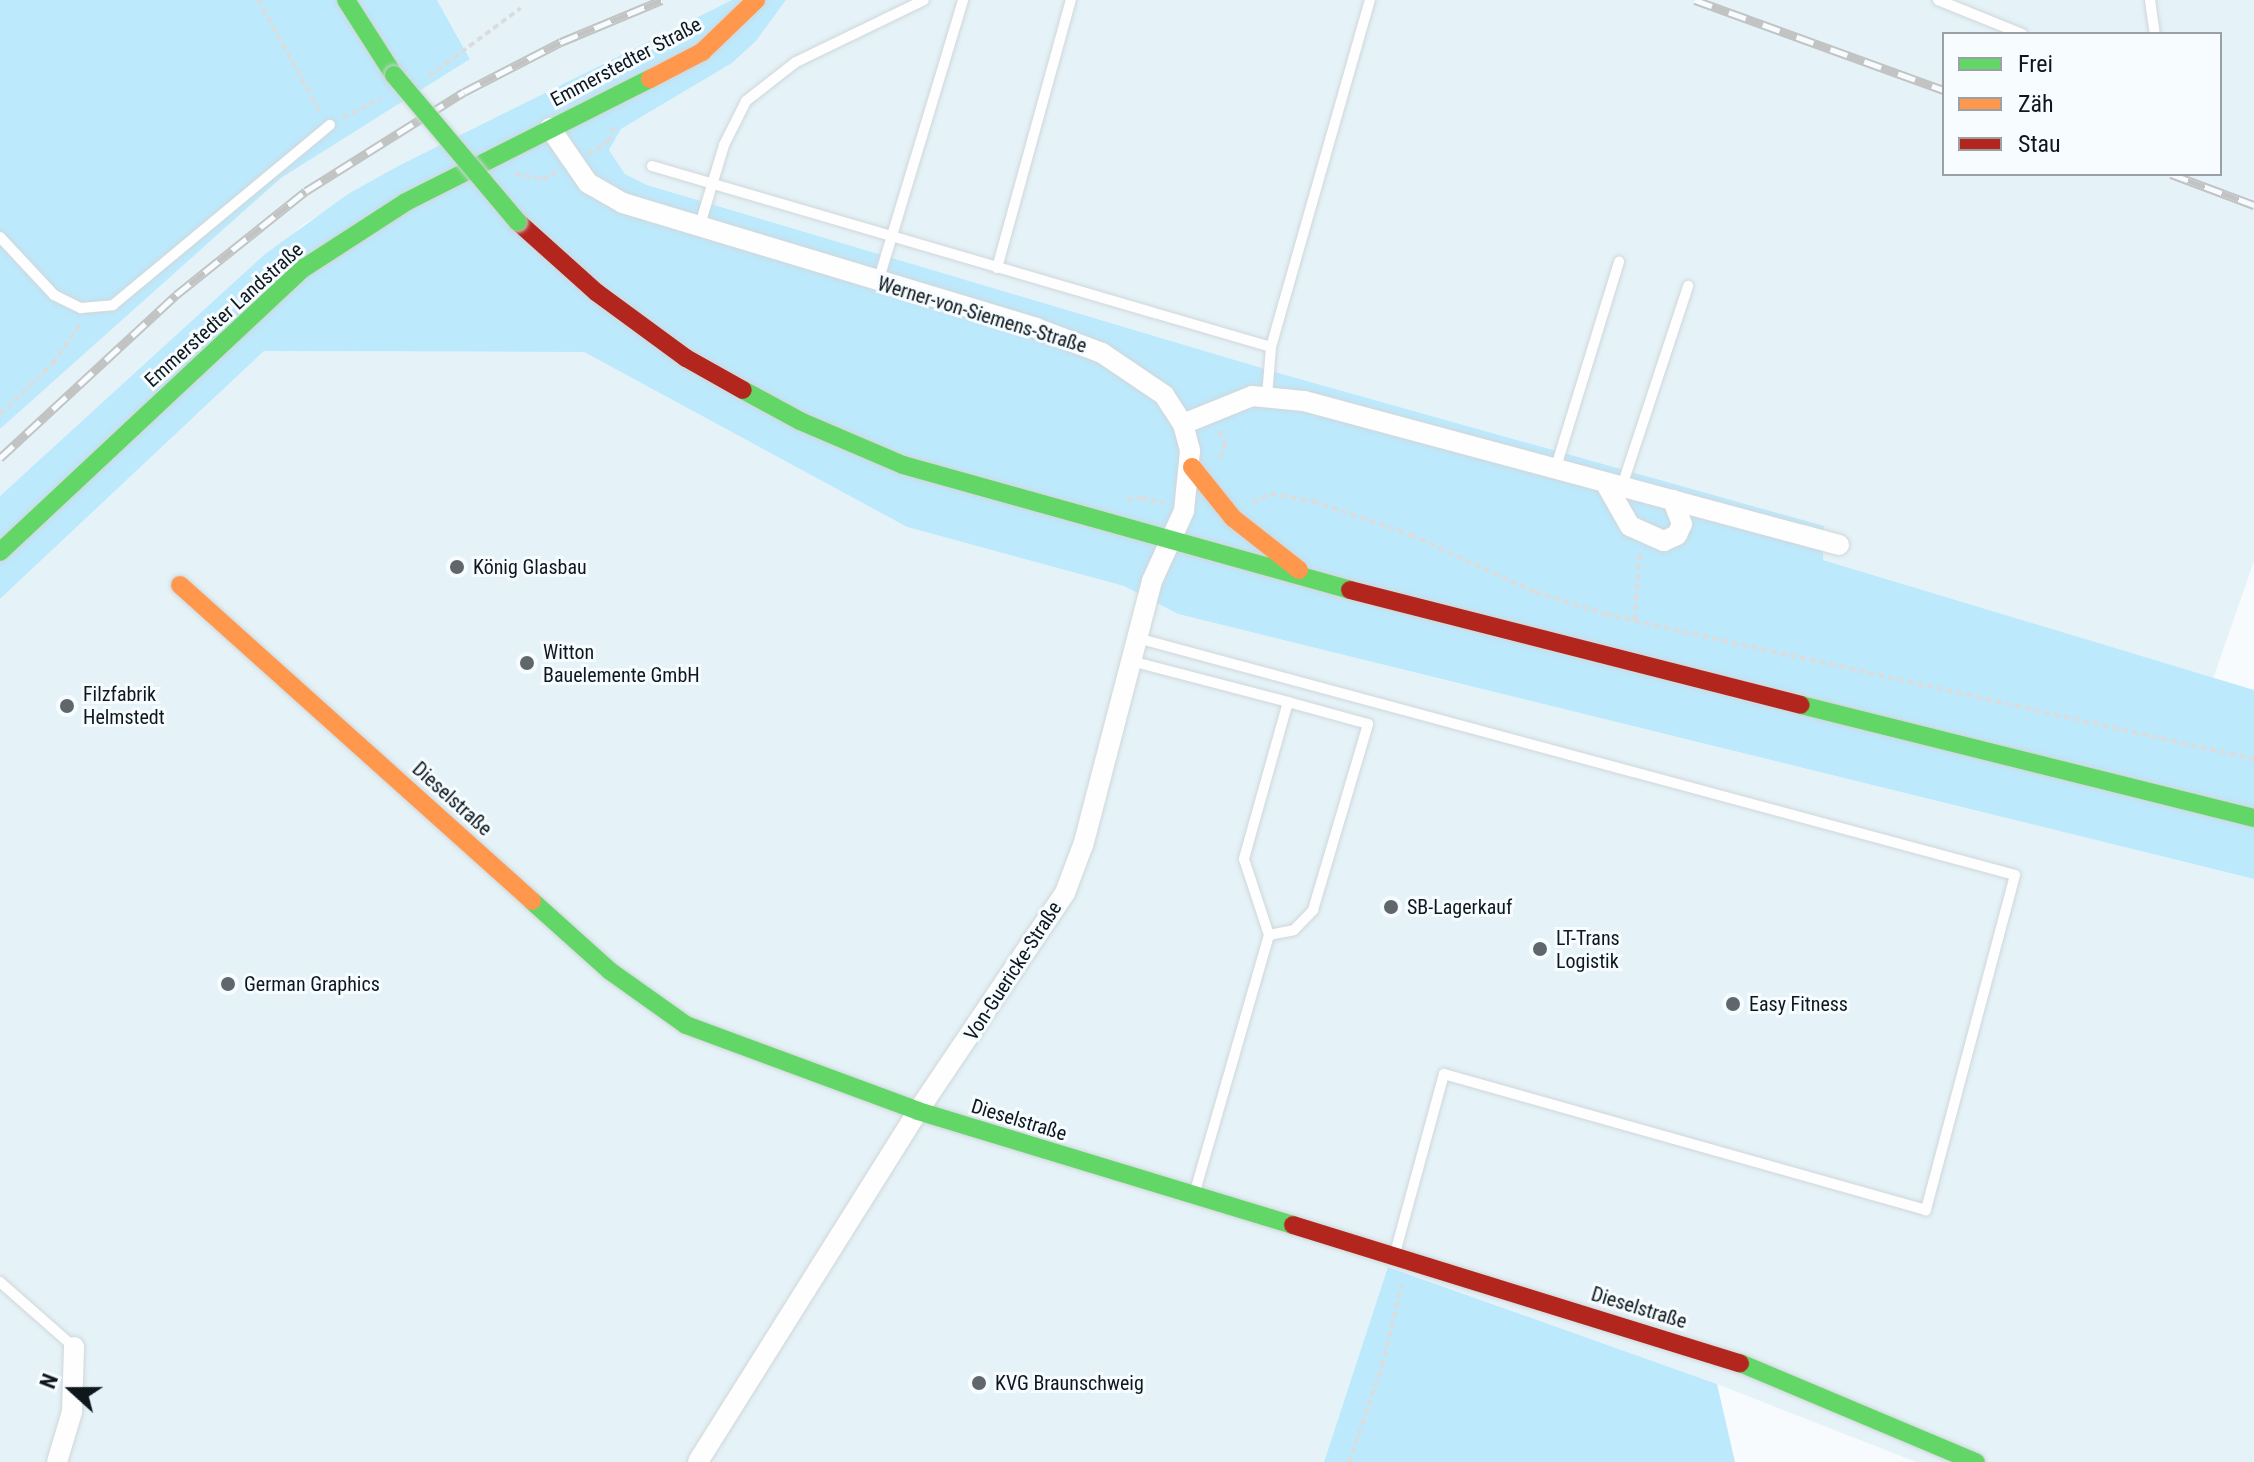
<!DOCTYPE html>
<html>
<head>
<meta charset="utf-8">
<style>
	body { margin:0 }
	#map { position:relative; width:2254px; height:1462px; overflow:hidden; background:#f8fbfd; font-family:"Roboto Condensed",sans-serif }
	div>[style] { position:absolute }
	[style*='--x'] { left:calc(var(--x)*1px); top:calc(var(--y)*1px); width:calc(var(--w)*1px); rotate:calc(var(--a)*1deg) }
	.built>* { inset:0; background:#e5f3f8 }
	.green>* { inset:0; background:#bde9fc }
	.path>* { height:4px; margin-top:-2px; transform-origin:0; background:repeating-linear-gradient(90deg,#dbdcdd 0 6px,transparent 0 10px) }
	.roads { filter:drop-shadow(0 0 2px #d0d7da) drop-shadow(0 0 2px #d0d7da) }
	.lane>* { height:10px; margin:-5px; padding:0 5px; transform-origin:5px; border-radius:5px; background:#fefeff }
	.street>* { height:20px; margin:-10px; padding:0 10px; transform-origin:10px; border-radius:10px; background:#fefeff }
	.fast>* { height:18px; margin:-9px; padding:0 9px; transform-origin:9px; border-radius:9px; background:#63d668 }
	.slow>* { height:18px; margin:-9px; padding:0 9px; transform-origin:9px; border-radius:9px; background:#ff974d }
	.jam>* { height:18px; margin:-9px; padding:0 9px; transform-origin:9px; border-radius:9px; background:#b3261e }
	.rail>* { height:9px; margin-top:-4.5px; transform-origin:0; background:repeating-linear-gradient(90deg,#f6fcff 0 18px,#c2c3c3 0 36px); box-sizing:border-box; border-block:2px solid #c2c3c3 }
	.bridges { filter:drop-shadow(0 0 2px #d0d7da) drop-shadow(0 0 2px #d0d7da) }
	.fast-bridge>* { height:18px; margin:-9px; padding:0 9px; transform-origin:9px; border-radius:9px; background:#63d668 }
	.dots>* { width:22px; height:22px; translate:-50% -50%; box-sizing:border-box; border:4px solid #f6fcff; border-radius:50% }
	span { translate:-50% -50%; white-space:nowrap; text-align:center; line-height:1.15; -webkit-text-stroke:6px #f6fcff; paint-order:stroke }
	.street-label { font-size:20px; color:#0e181c }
	.poi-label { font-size:20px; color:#0e181c }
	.left { translate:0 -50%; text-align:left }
	.legend { position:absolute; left:1942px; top:32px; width:280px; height:144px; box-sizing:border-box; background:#f6fcff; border:2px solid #99a1a4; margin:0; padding:10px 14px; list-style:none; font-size:24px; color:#0e181c }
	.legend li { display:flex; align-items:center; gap:16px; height:40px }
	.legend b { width:40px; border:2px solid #99a1a4 }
	.north { position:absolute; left:32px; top:1350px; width:80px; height:80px; -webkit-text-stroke:6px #f6fcff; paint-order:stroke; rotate:291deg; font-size:22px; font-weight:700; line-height:32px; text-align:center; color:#0e181c }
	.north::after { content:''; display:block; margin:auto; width:28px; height:36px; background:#0e181c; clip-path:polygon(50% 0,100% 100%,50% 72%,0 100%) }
</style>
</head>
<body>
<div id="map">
	<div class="built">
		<i style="clip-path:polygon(437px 0,732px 0,400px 165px,304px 224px,0 496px,0 429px,18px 412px,281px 178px,470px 58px)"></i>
		<i style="clip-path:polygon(evenodd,786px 0,2254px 0,2254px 561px,2213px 679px,1823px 560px,1824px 526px,1282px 374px,647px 185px,625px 174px,609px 150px,621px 129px,732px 63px,756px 41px,786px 0,1944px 34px,2220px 34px,2220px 174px,1944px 174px,1944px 34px)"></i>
		<i style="clip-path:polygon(264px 351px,584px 352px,907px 527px,1124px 586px,1178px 614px,2254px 879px,2254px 1462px,1916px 1462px,1717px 1384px,1389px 1267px,1324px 1462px,0 1462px,0 599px)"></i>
	</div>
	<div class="green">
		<i style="clip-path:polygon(0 0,437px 0,470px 59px,281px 178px,0 429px)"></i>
		<i style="clip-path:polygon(732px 0,786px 0,756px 41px,732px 63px,621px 129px,609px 150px,625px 174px,647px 185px,1282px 374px,1824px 526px,1823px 560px,2254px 690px,2254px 879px,1178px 614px,1124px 586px,907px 527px,584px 352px,264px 351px,0 599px,0 496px,265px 254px,348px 194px,400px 165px)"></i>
		<i style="clip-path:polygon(1388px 1267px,1717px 1384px,1735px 1462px,1324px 1462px)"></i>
	</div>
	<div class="path">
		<i style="--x:258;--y:0;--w:129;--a:60.9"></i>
		<i style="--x:429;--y:76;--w:114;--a:-36.5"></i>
		<i style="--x:343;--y:118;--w:43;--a:-27.8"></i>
		<i style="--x:588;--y:154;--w:23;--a:-31"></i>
		<i style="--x:608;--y:142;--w:19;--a:-69"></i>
		<i style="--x:515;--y:174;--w:28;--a:10"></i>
		<i style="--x:543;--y:179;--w:15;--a:-28"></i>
		<i style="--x:0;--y:414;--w:74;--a:-43.9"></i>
		<i style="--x:53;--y:363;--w:47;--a:-55.3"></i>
		<i style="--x:1219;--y:431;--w:13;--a:63"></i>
		<i style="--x:1225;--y:443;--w:18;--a:106"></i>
		<i style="--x:1127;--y:500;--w:14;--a:-12"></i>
		<i style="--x:1141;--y:497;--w:24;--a:17"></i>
		<i style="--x:1252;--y:502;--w:21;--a:-23"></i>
		<i style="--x:1271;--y:494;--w:43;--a:9.5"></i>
		<i style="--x:1313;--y:501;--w:104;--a:19.1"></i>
		<i style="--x:1411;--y:535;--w:136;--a:24.7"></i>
		<i style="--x:1535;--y:592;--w:73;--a:17.4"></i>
		<i style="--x:1605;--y:614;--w:665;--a:12.59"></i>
		<i style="--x:1634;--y:620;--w:69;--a:-85"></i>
		<i style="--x:1349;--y:1462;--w:102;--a:-71"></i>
		<i style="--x:1382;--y:1366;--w:84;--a:-76.3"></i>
	</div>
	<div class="roads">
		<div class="lane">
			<i style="--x:1938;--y:0;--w:91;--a:22"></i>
			<i style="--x:2150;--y:0;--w:34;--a:82"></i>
			<i style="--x:652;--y:166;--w:645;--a:16.3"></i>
			<i style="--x:699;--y:228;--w:87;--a:-73.2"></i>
			<i style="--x:724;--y:145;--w:49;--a:-63.4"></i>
			<i style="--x:746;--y:101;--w:63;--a:-38"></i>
			<i style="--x:796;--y:62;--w:142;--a:-25.8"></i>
			<i style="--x:0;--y:237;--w:79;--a:47"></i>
			<i style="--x:54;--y:295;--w:30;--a:26"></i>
			<i style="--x:81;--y:308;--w:32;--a:-5"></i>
			<i style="--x:113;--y:305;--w:282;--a:-39.7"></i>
			<i style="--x:997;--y:268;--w:278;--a:-74.6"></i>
			<i style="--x:878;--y:282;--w:295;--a:-73.2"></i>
			<i style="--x:1267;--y:396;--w:49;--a:-85.3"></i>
			<i style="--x:1271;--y:347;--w:361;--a:-74.1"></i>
			<i style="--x:1555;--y:470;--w:218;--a:-72.9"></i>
			<i style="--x:1622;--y:486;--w:211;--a:-71.7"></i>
			<i style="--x:1137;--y:638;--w:909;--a:15.11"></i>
			<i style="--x:2015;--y:875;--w:347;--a:104.9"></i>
			<i style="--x:1926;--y:1210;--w:501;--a:-164.24"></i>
			<i style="--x:1444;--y:1074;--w:186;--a:105.3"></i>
			<i style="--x:1131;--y:661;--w:162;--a:14.6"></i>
			<i style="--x:1288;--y:702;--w:163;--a:105.7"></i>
			<i style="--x:1244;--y:859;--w:80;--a:71.8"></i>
			<i style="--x:1269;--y:935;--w:266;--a:106.1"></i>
			<i style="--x:1269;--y:935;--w:25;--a:-11"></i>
			<i style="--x:1294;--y:930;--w:28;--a:-46"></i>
			<i style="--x:1313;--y:910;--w:194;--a:-73.5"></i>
			<i style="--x:1368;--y:724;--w:83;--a:-164.6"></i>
			<i style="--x:0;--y:1282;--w:98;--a:41.3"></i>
		</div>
		<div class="street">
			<i style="--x:550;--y:128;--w:67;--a:55.4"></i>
			<i style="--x:588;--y:183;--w:40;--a:29.7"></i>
			<i style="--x:623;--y:203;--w:432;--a:16.8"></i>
			<i style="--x:1036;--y:328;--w:71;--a:20.7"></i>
			<i style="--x:1102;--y:353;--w:75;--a:34.1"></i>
			<i style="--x:1164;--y:395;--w:35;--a:57"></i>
			<i style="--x:1183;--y:424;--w:28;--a:75"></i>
			<i style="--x:1190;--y:451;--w:60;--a:95.7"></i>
			<i style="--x:1184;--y:511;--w:77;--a:114.6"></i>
			<i style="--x:1152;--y:581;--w:273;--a:104.6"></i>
			<i style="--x:1083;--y:845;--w:51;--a:110.6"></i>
			<i style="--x:1065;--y:893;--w:263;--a:124"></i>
			<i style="--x:918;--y:1111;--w:414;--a:122.1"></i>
			<i style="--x:1183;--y:424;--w:74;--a:-22.1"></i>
			<i style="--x:1252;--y:396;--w:52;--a:5.5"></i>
			<i style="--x:1304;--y:401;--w:554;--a:15.06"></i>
			<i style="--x:1606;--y:484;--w:48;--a:60.3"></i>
			<i style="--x:1630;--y:526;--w:37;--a:24"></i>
			<i style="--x:1664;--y:541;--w:14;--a:-25"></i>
			<i style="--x:1677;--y:535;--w:12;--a:-66"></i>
			<i style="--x:1682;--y:524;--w:26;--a:-111"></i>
			<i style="--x:57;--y:1462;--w:52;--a:-73.3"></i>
			<i style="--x:72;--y:1412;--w:65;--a:-88.2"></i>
		</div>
		<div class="fast">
			<i style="--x:346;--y:0;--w:89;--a:57.4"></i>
			<i style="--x:743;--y:390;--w:65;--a:28.5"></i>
			<i style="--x:800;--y:421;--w:112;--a:23.1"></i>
			<i style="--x:903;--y:465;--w:464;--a:15.6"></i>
			<i style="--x:0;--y:552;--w:416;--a:-43.1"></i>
			<i style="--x:304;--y:268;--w:121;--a:-32.9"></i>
			<i style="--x:406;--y:202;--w:273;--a:-26.8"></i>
			<i style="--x:1801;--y:705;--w:467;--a:14"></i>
			<i style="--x:532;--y:901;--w:105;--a:41.9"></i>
			<i style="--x:610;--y:971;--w:93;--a:35.4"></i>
			<i style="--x:686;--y:1025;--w:247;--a:20.3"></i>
			<i style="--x:918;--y:1111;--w:392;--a:16.9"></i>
			<i style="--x:1740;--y:1363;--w:256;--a:22.8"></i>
		</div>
		<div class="slow">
			<i style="--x:650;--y:79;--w:59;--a:-27.4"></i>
			<i style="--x:702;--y:52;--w:75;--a:-43.9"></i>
			<i style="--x:1192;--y:467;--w:65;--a:51.2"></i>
			<i style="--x:1233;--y:518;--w:84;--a:38.2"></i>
			<i style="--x:180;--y:585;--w:473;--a:41.9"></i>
		</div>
		<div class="jam">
			<i style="--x:518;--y:222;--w:105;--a:41.9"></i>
			<i style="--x:596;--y:292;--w:112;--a:36.3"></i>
			<i style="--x:686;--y:358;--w:65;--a:29.3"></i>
			<i style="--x:1350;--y:590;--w:465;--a:14.3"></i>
			<i style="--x:1293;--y:1225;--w:468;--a:17.2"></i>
		</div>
	</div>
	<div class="rail">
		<i style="--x:1695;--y:0;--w:265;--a:19.9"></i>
		<i style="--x:2171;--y:174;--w:89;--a:20.5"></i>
		<i style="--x:0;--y:458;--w:240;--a:-42.8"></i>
		<i style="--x:176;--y:295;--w:166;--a:-38.7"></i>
		<i style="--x:306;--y:191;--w:186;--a:-32.1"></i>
		<i style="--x:464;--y:92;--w:109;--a:-27.3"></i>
		<i style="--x:561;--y:42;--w:109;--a:-22.6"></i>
	</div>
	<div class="bridges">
		<div class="fast-bridge">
			<i style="--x:394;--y:75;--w:192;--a:49.9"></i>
		</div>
	</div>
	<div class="dots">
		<i style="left:457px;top:567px;background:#60676b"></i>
		<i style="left:527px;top:663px;background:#60676b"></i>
		<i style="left:67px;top:706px;background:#60676b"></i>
		<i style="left:1391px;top:907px;background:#60676b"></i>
		<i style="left:1540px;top:949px;background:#60676b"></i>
		<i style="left:228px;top:984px;background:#60676b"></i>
		<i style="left:1733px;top:1004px;background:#60676b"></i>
		<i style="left:979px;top:1383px;background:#60676b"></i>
	</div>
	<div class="street-label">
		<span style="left:626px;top:62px;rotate:-28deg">Emmerstedter Straße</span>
		<span style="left:224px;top:315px;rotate:-42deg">Emmerstedter Landstraße</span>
		<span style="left:982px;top:315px;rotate:17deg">Werner-von-Siemens-Straße</span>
		<span style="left:452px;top:799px;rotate:42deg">Dieselstraße</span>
		<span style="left:1013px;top:971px;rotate:-57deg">Von-Guericke-Straße</span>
		<span style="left:1019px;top:1120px;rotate:17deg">Dieselstraße</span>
		<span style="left:1639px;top:1308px;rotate:17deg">Dieselstraße</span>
	</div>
	<div class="poi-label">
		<span class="left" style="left:473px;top:567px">König Glasbau</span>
		<span class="left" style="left:543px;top:664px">Witton<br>Bauelemente GmbH</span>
		<span class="left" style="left:83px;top:706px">Filzfabrik<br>Helmstedt</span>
		<span class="left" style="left:1407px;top:907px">SB-Lagerkauf</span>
		<span class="left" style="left:1556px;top:950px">LT-Trans<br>Logistik</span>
		<span class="left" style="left:244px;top:984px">German Graphics</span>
		<span class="left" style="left:1749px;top:1004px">Easy Fitness</span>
		<span class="left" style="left:995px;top:1383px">KVG Braunschweig</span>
	</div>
	<ul class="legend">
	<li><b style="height:10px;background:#63d668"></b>Frei</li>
	<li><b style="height:10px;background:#ff974d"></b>Zäh</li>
	<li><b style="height:10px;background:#b3261e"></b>Stau</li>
	</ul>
	<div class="north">N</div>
</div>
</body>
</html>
